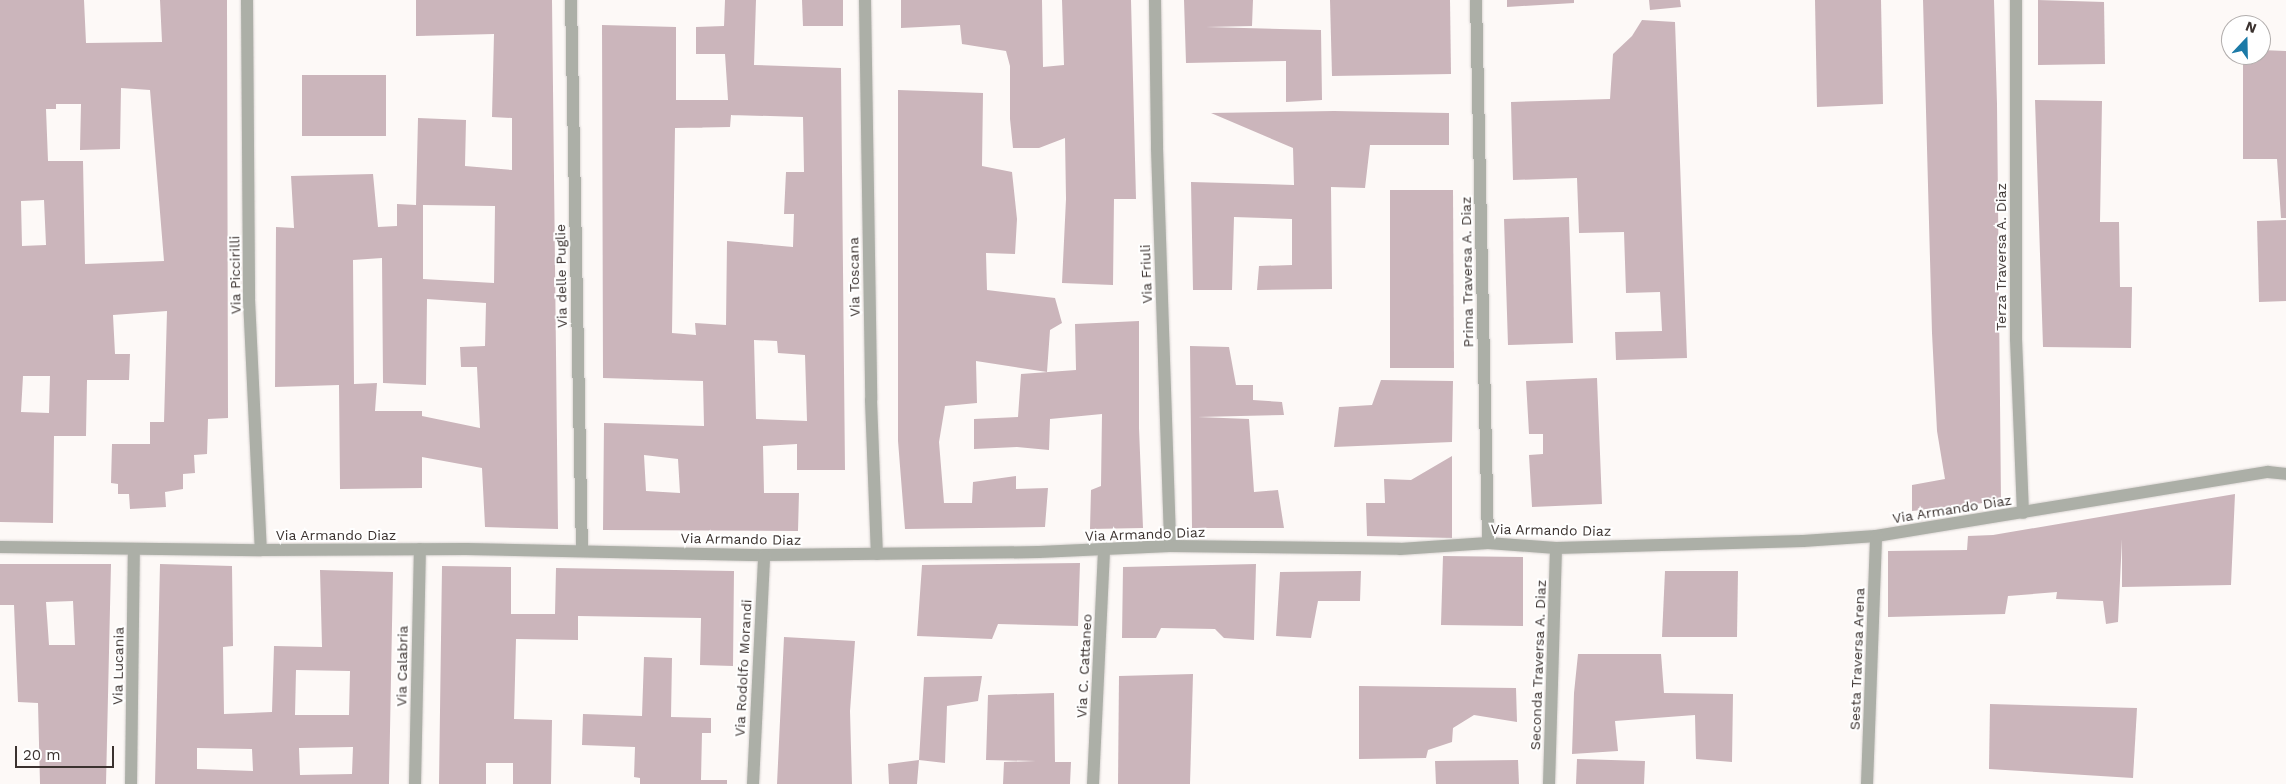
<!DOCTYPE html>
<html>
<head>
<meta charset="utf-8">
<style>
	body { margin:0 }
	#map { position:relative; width:2286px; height:784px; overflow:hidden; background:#fdf9f7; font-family:"Work Sans",sans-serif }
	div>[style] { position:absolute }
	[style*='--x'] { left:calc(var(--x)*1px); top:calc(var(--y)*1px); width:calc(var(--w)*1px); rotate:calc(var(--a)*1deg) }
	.building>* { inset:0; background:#cbb5bb }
	.roads { filter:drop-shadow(0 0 1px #dad5d3) drop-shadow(0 0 1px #dad5d3) }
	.minor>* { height:12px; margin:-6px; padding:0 6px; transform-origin:6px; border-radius:6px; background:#acafa7 }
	span { translate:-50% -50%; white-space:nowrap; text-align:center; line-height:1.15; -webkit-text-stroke:4px #fff; paint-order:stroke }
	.street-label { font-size:14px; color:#3b322f }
	.north { position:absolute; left:2221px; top:15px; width:50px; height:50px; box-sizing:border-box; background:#fff; border:1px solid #b1adac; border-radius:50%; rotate:21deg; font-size:14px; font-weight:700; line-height:20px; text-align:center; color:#3b322f }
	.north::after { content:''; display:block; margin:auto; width:18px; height:22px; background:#1c7aa7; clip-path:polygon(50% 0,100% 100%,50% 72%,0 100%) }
	.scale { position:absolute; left:15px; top:746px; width:99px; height:22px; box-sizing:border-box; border:2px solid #3b322f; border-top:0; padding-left:6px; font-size:15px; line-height:18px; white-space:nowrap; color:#3b322f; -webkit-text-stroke:4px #fff; paint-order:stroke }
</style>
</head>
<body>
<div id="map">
	<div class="building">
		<i style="clip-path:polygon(evenodd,0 0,84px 0,86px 43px,162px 42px,160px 0,227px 0,228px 418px,208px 419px,207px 454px,194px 455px,195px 473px,183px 474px,183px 489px,165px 492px,166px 507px,130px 509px,129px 494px,118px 494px,118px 484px,111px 483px,112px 444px,150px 444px,150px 422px,164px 422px,167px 311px,113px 315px,115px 354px,130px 354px,129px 380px,87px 380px,86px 436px,54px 436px,53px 523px,0 522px,0 0,121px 88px,150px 90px,164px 261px,85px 264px,83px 161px,48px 161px,46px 109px,56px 109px,56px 104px,81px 104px,80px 150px,120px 149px,121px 88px,0 0,44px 200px,46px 245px,22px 246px,21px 201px,44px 200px,0 0,23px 376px,50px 376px,49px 413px,21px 412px,23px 376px)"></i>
		<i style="clip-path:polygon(evenodd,416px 0,552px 0,558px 529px,485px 527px,482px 468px,422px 457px,422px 488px,340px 489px,339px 385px,275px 387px,276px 227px,294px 228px,291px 176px,373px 174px,378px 227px,397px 226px,397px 204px,416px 205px,418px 118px,466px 120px,465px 166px,512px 170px,512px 118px,492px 117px,494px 34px,416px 36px,416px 0,423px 205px,495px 206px,494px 283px,423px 279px,423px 205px,416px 0,382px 258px,383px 383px,426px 385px,427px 299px,486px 303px,485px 346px,460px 347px,461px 367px,477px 367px,480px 428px,422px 416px,422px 411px,375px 411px,377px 383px,354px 384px,353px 260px,382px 258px)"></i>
		<i style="clip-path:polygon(evenodd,725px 0,756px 0,754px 65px,841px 68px,845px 470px,797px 470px,797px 444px,763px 446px,764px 493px,799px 493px,798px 531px,603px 530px,604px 423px,704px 426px,703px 381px,603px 378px,602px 25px,676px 27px,676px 100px,728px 100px,725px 54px,696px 54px,696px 27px,724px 26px,725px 0,731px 115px,803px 117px,804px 172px,786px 172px,784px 214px,794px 214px,793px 247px,727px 241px,726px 325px,695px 323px,696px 335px,672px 333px,675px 128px,730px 127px,731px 115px,725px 0,754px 340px,777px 341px,778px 353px,805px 355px,807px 421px,756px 419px,754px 340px,725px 0,644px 455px,678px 459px,680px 493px,646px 491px,644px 455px)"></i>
		<i style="clip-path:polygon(802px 0,843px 0,843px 26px,803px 26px)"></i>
		<i style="clip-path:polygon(901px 0,1042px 0,1043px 67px,1064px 65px,1062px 0,1131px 0,1136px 199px,1114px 199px,1113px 285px,1062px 283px,1066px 199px,1065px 138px,1039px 148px,1013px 148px,1010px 119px,1010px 66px,1006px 51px,962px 44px,960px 25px,901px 28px)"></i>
		<i style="clip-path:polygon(1184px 0,1253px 0,1252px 26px,1206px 27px,1321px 30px,1322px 100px,1286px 102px,1286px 61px,1186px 63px)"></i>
		<i style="clip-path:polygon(1330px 0,1450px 0,1451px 74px,1332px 76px)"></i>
		<i style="clip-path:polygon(1507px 0,1574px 0,1574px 3px,1507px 7px)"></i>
		<i style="clip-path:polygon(1649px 0,1680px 0,1681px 7px,1650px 10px)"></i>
		<i style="clip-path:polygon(1815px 0,1881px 0,1883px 104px,1817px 107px)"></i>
		<i style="clip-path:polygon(1923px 0,1994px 0,1997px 104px,2001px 501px,1912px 511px,1912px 485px,1945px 479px,1937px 431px,1932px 333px)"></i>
		<i style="clip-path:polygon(2038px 0,2104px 2px,2105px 64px,2038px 65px)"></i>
		<i style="clip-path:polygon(1642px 20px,1675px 22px,1687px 358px,1616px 360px,1615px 332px,1662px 331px,1660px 292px,1626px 293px,1624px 232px,1579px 233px,1577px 178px,1513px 180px,1511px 102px,1610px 99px,1613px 54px,1632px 36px)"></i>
		<i style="clip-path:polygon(2261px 50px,2286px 51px,2286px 218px,2281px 218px,2277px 159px,2243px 159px,2243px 55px,2261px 55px)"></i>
		<i style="clip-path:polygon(302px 75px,386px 75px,386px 136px,302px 136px)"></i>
		<i style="clip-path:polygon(898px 90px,983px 93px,982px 166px,1012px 172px,1017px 219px,1015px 254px,986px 253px,987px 290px,1055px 298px,1062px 323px,1050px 330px,1047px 372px,976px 361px,977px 403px,945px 406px,939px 442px,944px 503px,972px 503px,973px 482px,1016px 476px,1016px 489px,1048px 488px,1045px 527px,905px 529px,898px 441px)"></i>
		<i style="clip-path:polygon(2035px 100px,2102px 101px,2100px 222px,2119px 222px,2120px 287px,2132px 287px,2131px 348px,2043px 347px)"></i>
		<i style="clip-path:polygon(1334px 111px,1449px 113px,1449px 145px,1370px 145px,1365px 188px,1331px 187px,1332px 289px,1257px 290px,1259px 266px,1292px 265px,1292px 219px,1234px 217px,1232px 290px,1193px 290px,1191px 182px,1294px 185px,1293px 148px,1211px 113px)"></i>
		<i style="clip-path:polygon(1390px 190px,1453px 190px,1454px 368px,1390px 368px)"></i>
		<i style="clip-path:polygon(1569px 217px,1573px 343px,1508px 345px,1504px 219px)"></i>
		<i style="clip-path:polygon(2286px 220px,2286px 301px,2259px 302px,2257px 221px)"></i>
		<i style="clip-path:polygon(1139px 321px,1139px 428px,1143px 528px,1090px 529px,1091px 490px,1101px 486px,1102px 414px,1050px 419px,1049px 450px,1017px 447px,974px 449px,974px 419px,1018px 417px,1021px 374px,1076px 370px,1075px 324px)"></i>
		<i style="clip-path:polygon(1190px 346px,1229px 347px,1236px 385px,1253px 385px,1253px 400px,1282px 402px,1284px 415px,1198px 417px,1249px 419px,1254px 492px,1278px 490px,1284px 528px,1192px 528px)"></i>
		<i style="clip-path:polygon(1597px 378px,1602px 504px,1532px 507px,1529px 455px,1543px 454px,1543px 434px,1529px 434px,1526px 381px)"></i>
		<i style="clip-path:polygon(1381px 380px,1453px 381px,1452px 442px,1334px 447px,1339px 407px,1372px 405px)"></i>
		<i style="clip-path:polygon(1452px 456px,1452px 538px,1367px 536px,1366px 503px,1385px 503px,1384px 479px,1411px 480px)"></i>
		<i style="clip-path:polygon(2235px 494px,2231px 585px,2122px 587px,2122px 539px,2118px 622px,2106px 624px,2103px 601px,2056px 599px,2057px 592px,2008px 596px,2005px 614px,1888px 617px,1888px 551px,1967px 550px,1968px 536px,1993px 535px)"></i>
		<i style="clip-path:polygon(1443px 556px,1523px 557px,1523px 626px,1441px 625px)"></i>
		<i style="clip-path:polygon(1080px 563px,1078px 626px,998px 624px,992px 639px,917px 636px,922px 565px)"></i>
		<i style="clip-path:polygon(evenodd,0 564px,111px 564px,106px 784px,40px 784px,38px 703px,18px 702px,14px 605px,0 605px,0 564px,73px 601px,75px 645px,49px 645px,46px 602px,73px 601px)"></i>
		<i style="clip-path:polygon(evenodd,160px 564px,232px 566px,233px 646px,223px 647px,224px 714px,272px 712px,274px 646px,322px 647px,320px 570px,393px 572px,389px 784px,155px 784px,160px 564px,296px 670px,350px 671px,349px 715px,295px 715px,296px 670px,160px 564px,353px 747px,352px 774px,300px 775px,299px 748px,353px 747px,160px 564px,197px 748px,252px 749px,253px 771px,197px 769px,197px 748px)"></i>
		<i style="clip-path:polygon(1256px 564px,1254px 640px,1224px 638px,1215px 629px,1161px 628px,1156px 638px,1122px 638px,1123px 567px)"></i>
		<i style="clip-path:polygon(442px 566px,511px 567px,511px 614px,555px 614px,556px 568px,734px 571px,733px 666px,700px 665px,701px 618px,578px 616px,578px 640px,516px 639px,514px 719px,552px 720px,551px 784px,513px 784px,513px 763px,486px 763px,486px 784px,439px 784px)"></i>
		<i style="clip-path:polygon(1361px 571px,1360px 601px,1318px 601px,1311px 638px,1276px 636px,1280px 572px)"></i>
		<i style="clip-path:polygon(1665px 571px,1738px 571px,1737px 637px,1662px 637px)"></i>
		<i style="clip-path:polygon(784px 637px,855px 641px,850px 711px,852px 784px,777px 784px)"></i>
		<i style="clip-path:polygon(1578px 654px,1661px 654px,1664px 693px,1733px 694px,1732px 762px,1696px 759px,1695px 715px,1615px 721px,1618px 751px,1572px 754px,1574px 693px)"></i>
		<i style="clip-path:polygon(644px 657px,672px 658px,671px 717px,711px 718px,711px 733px,702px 733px,701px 780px,727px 780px,727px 784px,640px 784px,640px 778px,634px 777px,635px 747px,582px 745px,583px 714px,642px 716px)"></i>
		<i style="clip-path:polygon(1193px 674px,1190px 784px,1118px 784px,1119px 676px)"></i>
		<i style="clip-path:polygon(982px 676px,978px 701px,947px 706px,945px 763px,919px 760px,917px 784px,889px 784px,888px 764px,919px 760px,924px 677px)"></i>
		<i style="clip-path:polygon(1359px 686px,1516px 688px,1517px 722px,1474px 715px,1453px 728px,1452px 742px,1428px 750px,1426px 758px,1359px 759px)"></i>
		<i style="clip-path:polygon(1054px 693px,1055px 762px,1071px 762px,1070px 784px,1003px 784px,1004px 762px,1036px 761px,986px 760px,988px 695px)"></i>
		<i style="clip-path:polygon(1990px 704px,2137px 708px,2133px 778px,1989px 769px)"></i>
		<i style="clip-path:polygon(1577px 759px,1645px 761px,1644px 784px,1576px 784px)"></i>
		<i style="clip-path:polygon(1518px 760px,1519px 784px,1436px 784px,1435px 761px)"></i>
	</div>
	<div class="roads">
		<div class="minor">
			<i style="--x:247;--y:0;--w:299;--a:89.6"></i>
			<i style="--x:249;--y:299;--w:251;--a:87.3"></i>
			<i style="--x:571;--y:0;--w:551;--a:88.86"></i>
			<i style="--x:865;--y:0;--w:400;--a:89.1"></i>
			<i style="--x:871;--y:400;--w:154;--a:87.8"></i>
			<i style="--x:1155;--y:0;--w:148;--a:89.2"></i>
			<i style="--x:1157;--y:148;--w:398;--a:88.1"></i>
			<i style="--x:1476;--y:0;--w:543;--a:88.73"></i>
			<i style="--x:2016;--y:0;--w:339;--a:90"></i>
			<i style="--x:2016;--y:339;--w:174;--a:87.7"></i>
			<i style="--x:0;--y:547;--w:261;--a:0.7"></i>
			<i style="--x:261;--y:550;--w:205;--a:-0.3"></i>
			<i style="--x:466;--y:549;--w:298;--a:1.2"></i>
			<i style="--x:764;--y:555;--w:275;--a:-0.6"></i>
			<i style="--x:1039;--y:552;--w:131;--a:-2.6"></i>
			<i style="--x:1170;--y:546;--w:230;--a:0.7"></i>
			<i style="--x:1400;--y:549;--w:88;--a:-3.9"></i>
			<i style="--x:1488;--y:543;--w:68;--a:4.2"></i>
			<i style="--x:1556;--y:548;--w:247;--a:-1.6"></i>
			<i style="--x:1803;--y:541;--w:73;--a:-3.9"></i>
			<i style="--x:1876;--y:536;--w:397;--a:-9.3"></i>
			<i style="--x:2268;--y:472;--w:18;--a:6"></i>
			<i style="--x:131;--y:784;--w:235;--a:-89.3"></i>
			<i style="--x:415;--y:784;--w:235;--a:-88.8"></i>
			<i style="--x:753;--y:784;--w:229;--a:-87.2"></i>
			<i style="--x:1093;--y:784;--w:234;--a:-87.3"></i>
			<i style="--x:1549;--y:784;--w:236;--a:-88.3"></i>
			<i style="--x:1867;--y:784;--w:248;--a:-87.9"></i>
		</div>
	</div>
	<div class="street-label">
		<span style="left:2001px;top:257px;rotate:-90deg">Terza Traversa A. Diaz</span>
		<span style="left:1467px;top:272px;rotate:-91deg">Prima Traversa A. Diaz</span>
		<span style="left:1146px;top:274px;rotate:-92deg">Via Friuli</span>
		<span style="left:235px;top:275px;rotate:-91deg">Via Piccirilli</span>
		<span style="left:561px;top:276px;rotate:-91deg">Via delle Puglie</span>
		<span style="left:854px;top:277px;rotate:-91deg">Via Toscana</span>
		<span style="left:1952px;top:509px;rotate:-9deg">Via Armando Diaz</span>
		<span style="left:1551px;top:530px;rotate:1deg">Via Armando Diaz</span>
		<span style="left:1145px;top:534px;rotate:-2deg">Via Armando Diaz</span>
		<span style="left:336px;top:535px">Via Armando Diaz</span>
		<span style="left:741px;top:539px;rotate:1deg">Via Armando Diaz</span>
		<span style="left:1857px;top:659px;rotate:-88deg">Sesta Traversa Arena</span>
		<span style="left:1538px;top:665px;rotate:-88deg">Seconda Traversa A. Diaz</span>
		<span style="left:118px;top:666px;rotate:-89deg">Via Lucania</span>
		<span style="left:402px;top:666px;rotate:-89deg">Via Calabria</span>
		<span style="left:1084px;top:666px;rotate:-87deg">Via C. Cattaneo</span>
		<span style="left:743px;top:668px;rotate:-87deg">Via Rodolfo Morandi</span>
	</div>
	<div class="north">N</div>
	<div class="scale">20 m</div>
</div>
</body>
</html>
